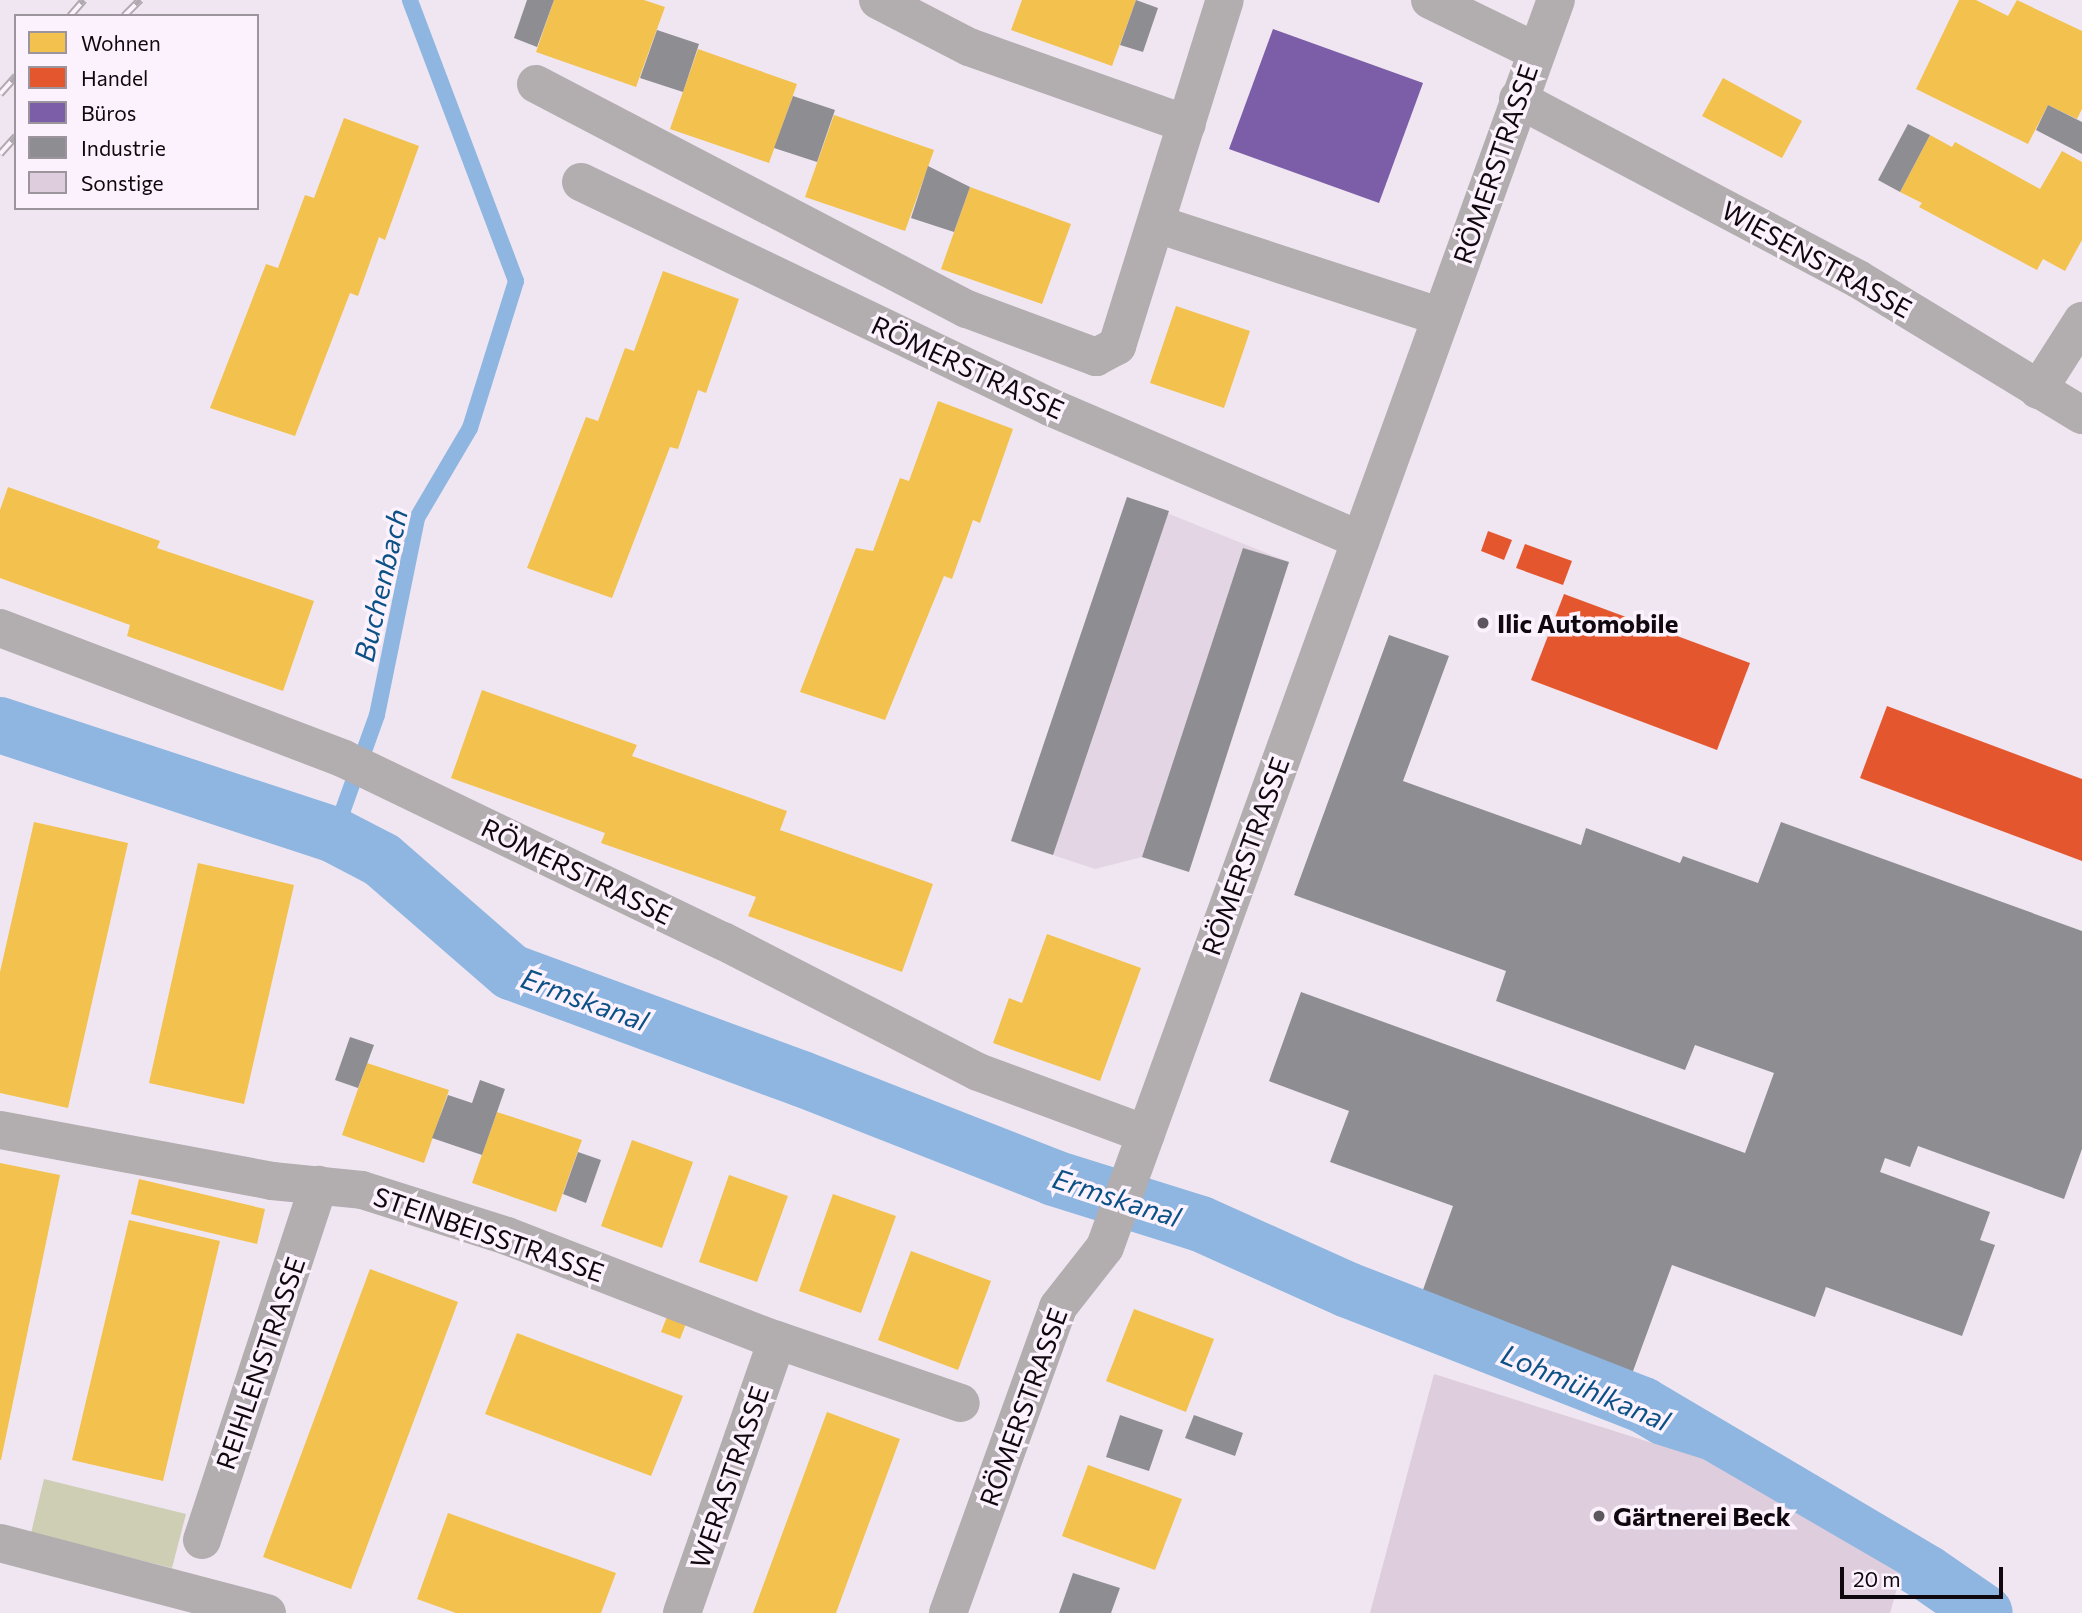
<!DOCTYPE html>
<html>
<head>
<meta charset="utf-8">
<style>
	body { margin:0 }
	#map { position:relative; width:2082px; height:1613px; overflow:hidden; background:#f0e6f1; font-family:Commissioner,sans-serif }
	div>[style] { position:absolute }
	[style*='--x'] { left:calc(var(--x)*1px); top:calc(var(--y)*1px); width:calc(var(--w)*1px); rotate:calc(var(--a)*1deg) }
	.industrial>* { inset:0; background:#e3d5e4 }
	.green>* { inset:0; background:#ceceb4 }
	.homes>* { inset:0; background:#f2c14e }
	.shops>* { inset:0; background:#e4572e }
	.offices>* { inset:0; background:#7b5ea7 }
	.industry>* { inset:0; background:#8d8d92 }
	.stream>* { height:16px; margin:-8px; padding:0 8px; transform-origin:8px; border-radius:8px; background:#8eb6e1 }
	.canal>* { height:56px; margin:-28px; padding:0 28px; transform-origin:28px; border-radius:28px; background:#8eb6e1 }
	.building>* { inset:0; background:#decddc }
	.street>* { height:38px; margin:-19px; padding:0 19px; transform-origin:19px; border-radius:19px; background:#b2adaf }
	.rail>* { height:8px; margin-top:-4px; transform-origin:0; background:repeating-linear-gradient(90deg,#fcf2fd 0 16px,#b0aab0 0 32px); box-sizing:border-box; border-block:2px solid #b0aab0 }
	.dots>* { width:19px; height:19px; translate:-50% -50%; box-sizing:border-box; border:4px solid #fcf2fd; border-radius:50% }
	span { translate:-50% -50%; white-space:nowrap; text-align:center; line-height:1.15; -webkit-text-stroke:7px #fcf2fd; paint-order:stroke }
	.street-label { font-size:26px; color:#0f090f }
	.poi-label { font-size:26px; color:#0f090f; font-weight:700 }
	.left { translate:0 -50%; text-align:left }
	.water-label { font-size:28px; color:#0b5186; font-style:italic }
	.legend { position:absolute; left:14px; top:14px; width:245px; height:196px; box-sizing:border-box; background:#fcf2fd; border:2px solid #9d959e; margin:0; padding:9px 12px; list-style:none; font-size:21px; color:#0f090f }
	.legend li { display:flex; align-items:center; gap:14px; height:35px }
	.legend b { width:35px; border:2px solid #9d959e }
	.scale { position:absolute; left:1840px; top:1567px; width:163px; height:32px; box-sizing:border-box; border:4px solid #0f090f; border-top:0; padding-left:9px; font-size:21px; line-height:24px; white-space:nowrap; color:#0f090f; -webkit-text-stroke:5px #fcf2fd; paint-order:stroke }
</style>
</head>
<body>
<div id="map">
	<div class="industrial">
		<i style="clip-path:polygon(1127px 497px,1289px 562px,1142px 857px,1095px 869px,1011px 841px)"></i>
	</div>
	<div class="green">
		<i style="clip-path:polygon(44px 1479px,186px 1514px,172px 1568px,31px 1533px)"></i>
	</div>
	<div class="homes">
		<i style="clip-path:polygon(554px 0,644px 0,665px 7px,636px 87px,536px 52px)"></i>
		<i style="clip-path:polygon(1022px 0,1136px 0,1112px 66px,1011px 30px)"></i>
		<i style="clip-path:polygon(1959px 0,1976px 0,2008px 16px,2017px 0,2082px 31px,2082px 109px,2077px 119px,2048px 105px,2028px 144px,1916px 89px)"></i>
		<i style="clip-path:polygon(698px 49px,797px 84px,769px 163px,670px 129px)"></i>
		<i style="clip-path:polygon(1723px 78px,1802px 121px,1782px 158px,1702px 116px)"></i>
		<i style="clip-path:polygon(834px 115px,934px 150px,905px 231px,805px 197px)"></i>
		<i style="clip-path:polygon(344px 118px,419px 146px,385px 240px,379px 237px,358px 296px,350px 293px,295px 436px,210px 408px,266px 264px,278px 268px,305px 195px,314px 198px)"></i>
		<i style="clip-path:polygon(1930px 135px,1952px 147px,1955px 142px,2040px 189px,2062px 151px,2082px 162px,2082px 240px,2065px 271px,2043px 259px,2037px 270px,1919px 207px,1922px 203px,1900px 192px)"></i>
		<i style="clip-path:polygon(970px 187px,1071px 224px,1042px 304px,941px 269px)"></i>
		<i style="clip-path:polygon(663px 271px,739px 299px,706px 393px,698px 390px,678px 449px,670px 447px,612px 598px,527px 568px,586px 417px,598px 421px,625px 348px,634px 351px)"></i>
		<i style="clip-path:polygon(1176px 306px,1250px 331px,1224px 408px,1150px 383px)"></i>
		<i style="clip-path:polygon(938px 401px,1013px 429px,980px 523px,973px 520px,952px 579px,944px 576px,885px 720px,800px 692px,856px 548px,873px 551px,900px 478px,909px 481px)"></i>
		<i style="clip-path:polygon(8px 487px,160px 541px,157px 548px,314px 601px,283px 691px,127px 636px,130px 625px,0 578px,0 510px)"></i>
		<i style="clip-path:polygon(482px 690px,637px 745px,632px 756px,787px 811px,780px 830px,933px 884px,902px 972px,748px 916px,756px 897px,601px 843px,605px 833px,451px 778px)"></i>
		<i style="clip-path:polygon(34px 822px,128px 843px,68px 1108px,0 1093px,0 972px)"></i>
		<i style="clip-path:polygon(198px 863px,294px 885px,244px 1104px,149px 1083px)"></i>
		<i style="clip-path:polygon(1047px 934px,1141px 968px,1100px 1081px,993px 1043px,1009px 998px,1022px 1003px)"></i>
		<i style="clip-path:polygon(367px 1063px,449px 1090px,424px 1163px,342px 1135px)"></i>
		<i style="clip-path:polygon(497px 1112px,582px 1140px,556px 1212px,472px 1183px)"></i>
		<i style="clip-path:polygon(632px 1140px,693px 1162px,662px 1248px,601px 1226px)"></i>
		<i style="clip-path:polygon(0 1163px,60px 1175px,1px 1460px,0 1460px)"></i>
		<i style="clip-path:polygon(729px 1175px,788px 1196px,757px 1282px,699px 1262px)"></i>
		<i style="clip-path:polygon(139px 1179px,265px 1209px,257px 1244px,131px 1214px)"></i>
		<i style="clip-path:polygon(833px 1194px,896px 1216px,861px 1313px,799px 1291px)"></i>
		<i style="clip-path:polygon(129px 1220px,220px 1241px,163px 1481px,72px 1460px)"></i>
		<i style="clip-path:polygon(911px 1251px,991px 1281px,958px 1370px,878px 1340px)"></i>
		<i style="clip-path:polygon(370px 1269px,458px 1302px,351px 1589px,263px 1557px)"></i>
		<i style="clip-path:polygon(1134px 1309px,1214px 1339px,1186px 1412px,1106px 1381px)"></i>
		<i style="clip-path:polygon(668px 1314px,687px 1321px,680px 1339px,661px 1332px)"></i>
		<i style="clip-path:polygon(517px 1333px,683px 1396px,651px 1476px,485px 1414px)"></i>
		<i style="clip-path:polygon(827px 1412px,900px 1439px,847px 1583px,836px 1613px,753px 1613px)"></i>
		<i style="clip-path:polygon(1088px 1465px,1182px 1499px,1155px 1570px,1062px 1536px)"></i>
		<i style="clip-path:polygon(448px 1513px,616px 1573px,601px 1613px,456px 1613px,417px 1599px)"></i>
	</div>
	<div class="shops">
		<i style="clip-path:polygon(1488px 531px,1512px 540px,1504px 560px,1481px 551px)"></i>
		<i style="clip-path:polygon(1525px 544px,1572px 561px,1563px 585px,1516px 568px)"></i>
		<i style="clip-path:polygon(1564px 594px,1750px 663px,1717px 750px,1531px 680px)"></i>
		<i style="clip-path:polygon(1887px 706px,2082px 779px,2082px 861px,1860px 778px)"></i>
	</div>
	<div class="offices">
		<i style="clip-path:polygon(1273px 29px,1423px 83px,1379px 203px,1229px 149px)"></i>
	</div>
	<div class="industry">
		<i style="clip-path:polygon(527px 0,554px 0,537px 47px,514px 38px)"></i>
		<i style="clip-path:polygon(1136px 0,1158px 8px,1143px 52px,1120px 45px)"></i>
		<i style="clip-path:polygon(657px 30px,699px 44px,683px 92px,640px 78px)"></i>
		<i style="clip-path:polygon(793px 96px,835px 110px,817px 162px,774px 148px)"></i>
		<i style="clip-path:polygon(2048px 105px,2082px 122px,2082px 154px,2036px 130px)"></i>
		<i style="clip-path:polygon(1908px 124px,1930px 135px,1900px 192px,1878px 180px)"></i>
		<i style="clip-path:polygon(928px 166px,970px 187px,954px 232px,911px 218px)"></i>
		<i style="clip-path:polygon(1127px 497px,1169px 511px,1053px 855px,1011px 841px)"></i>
		<i style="clip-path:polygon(1243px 548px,1289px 562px,1189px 872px,1142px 857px)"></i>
		<i style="clip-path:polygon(1389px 635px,1449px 656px,1403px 781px,1581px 845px,1586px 828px,1680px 863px,1683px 856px,1758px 883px,1781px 822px,2082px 931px,2082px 1149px,2064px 1199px,1918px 1146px,1910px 1167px,1885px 1158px,1880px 1172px,1990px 1212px,1980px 1240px,1995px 1245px,1962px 1336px,1826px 1287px,1815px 1317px,1672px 1265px,1629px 1382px,1556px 1355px,1548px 1377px,1457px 1344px,1466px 1318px,1419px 1301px,1453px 1206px,1330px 1162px,1349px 1111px,1269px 1081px,1301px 992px,1745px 1153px,1774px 1073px,1695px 1045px,1685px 1070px,1496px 1001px,1506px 971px,1294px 895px)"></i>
		<i style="clip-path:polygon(350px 1037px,374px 1045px,358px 1088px,335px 1080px)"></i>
		<i style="clip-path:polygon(480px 1080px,505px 1089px,482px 1155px,432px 1138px,448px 1095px,472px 1103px)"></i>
		<i style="clip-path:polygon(578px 1152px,601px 1160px,586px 1203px,563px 1194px)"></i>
		<i style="clip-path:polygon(1120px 1415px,1163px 1430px,1149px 1471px,1106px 1457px)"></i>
		<i style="clip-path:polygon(1194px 1415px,1243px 1433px,1235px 1456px,1185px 1438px)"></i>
		<i style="clip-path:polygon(1073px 1573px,1120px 1588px,1111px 1613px,1059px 1613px)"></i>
	</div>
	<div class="stream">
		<i style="--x:334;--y:835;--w:127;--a:-70.3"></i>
		<i style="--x:377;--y:715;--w:201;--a:-78.5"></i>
		<i style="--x:417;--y:518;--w:104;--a:-59.5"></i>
		<i style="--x:470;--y:428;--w:154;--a:-72.6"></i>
		<i style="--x:516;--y:281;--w:300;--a:-110.7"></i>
	</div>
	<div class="canal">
		<i style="--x:0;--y:725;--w:352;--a:18.2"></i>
		<i style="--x:334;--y:835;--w:54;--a:27.5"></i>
		<i style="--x:382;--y:860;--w:171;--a:41"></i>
		<i style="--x:511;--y:972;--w:310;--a:20.2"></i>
		<i style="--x:802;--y:1079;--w:271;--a:21.4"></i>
		<i style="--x:1054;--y:1178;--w:154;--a:17.4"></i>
		<i style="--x:1201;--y:1224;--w:161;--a:24.2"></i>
		<i style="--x:1348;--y:1290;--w:317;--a:21.3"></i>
		<i style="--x:1643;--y:1405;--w:330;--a:30.6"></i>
		<i style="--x:1927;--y:1573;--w:70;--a:34.6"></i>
	</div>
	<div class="building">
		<i style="clip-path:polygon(1434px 1374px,1703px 1459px,1901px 1574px,1890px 1613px,1370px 1613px)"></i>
	</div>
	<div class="street">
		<i style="--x:878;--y:0;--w:102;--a:27.3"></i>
		<i style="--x:969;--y:47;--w:231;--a:19.5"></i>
		<i style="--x:1430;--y:0;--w:117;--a:25.9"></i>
		<i style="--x:536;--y:84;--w:486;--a:27.6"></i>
		<i style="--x:967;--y:309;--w:138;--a:20.4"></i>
		<i style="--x:1096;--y:357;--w:24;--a:-28"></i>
		<i style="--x:1117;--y:346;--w:362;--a:-72.7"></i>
		<i style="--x:1518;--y:99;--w:385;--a:27.9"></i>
		<i style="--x:1858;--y:279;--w:262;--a:31.3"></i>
		<i style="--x:581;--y:182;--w:520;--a:25.63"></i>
		<i style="--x:1050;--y:407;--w:338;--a:23.2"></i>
		<i style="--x:1157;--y:224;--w:299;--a:18.1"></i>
		<i style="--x:2038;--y:390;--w:82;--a:-57.5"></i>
		<i style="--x:0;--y:628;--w:368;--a:20.8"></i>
		<i style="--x:344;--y:759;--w:420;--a:25.7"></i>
		<i style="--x:723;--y:941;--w:287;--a:27.2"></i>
		<i style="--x:978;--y:1072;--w:179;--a:20.3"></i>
		<i style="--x:0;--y:1130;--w:277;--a:10.6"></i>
		<i style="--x:272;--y:1181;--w:90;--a:5.7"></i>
		<i style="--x:362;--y:1190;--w:152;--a:17.6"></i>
		<i style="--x:507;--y:1236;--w:274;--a:21.2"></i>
		<i style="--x:762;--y:1335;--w:210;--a:18.9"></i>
		<i style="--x:202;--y:1540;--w:374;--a:-71.8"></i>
		<i style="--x:0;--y:1543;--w:276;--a:14.7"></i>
		<i style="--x:682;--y:1613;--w:289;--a:-70.8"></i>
		<i style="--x:948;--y:1613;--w:325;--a:-70.2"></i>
		<i style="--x:1058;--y:1307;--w:76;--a:-51.9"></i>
		<i style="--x:1105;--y:1247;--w:1326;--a:-70.12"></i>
	</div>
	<div class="rail">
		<i style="--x:70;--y:16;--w:21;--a:-49"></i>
		<i style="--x:124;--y:16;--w:23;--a:-45"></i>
		<i style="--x:0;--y:94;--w:24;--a:-48"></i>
		<i style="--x:0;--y:154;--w:24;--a:-48"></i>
	</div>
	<div class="dots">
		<i style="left:1483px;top:623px;background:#5e565e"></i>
		<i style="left:1599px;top:1516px;background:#5e565e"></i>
	</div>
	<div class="street-label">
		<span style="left:1495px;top:164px;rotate:-71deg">RÖMERSTRASSE</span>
		<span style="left:1817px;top:259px;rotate:29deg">WIESENSTRASSE</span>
		<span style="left:968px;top:367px;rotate:25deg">RÖMERSTRASSE</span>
		<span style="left:1245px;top:856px;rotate:-70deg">RÖMERSTRASSE</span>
		<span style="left:577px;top:871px;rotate:26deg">RÖMERSTRASSE</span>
		<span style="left:489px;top:1234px;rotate:19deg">STEINBEISSTRASSE</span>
		<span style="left:260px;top:1363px;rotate:-71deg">REIHLENSTRASSE</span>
		<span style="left:1023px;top:1407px;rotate:-70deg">RÖMERSTRASSE</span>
		<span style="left:729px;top:1477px;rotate:-71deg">WERASTRASSE</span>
	</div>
	<div class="poi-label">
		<span class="left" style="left:1497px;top:623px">Ilic Automobile</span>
		<span class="left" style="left:1613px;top:1516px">Gärtnerei Beck</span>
	</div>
	<div class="water-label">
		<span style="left:380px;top:585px;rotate:-77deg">Buchenbach</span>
		<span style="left:585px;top:999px;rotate:20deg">Ermskanal</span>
		<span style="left:1117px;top:1197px;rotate:18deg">Ermskanal</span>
		<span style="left:1586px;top:1387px;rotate:23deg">Lohmühlkanal</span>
	</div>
	<ul class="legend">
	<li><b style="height:19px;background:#f2c14e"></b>Wohnen</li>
	<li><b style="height:19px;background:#e4572e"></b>Handel</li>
	<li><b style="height:19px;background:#7b5ea7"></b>Büros</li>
	<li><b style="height:19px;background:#8d8d92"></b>Industrie</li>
	<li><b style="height:19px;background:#decddc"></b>Sonstige</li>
	</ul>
	<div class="scale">20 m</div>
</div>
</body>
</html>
